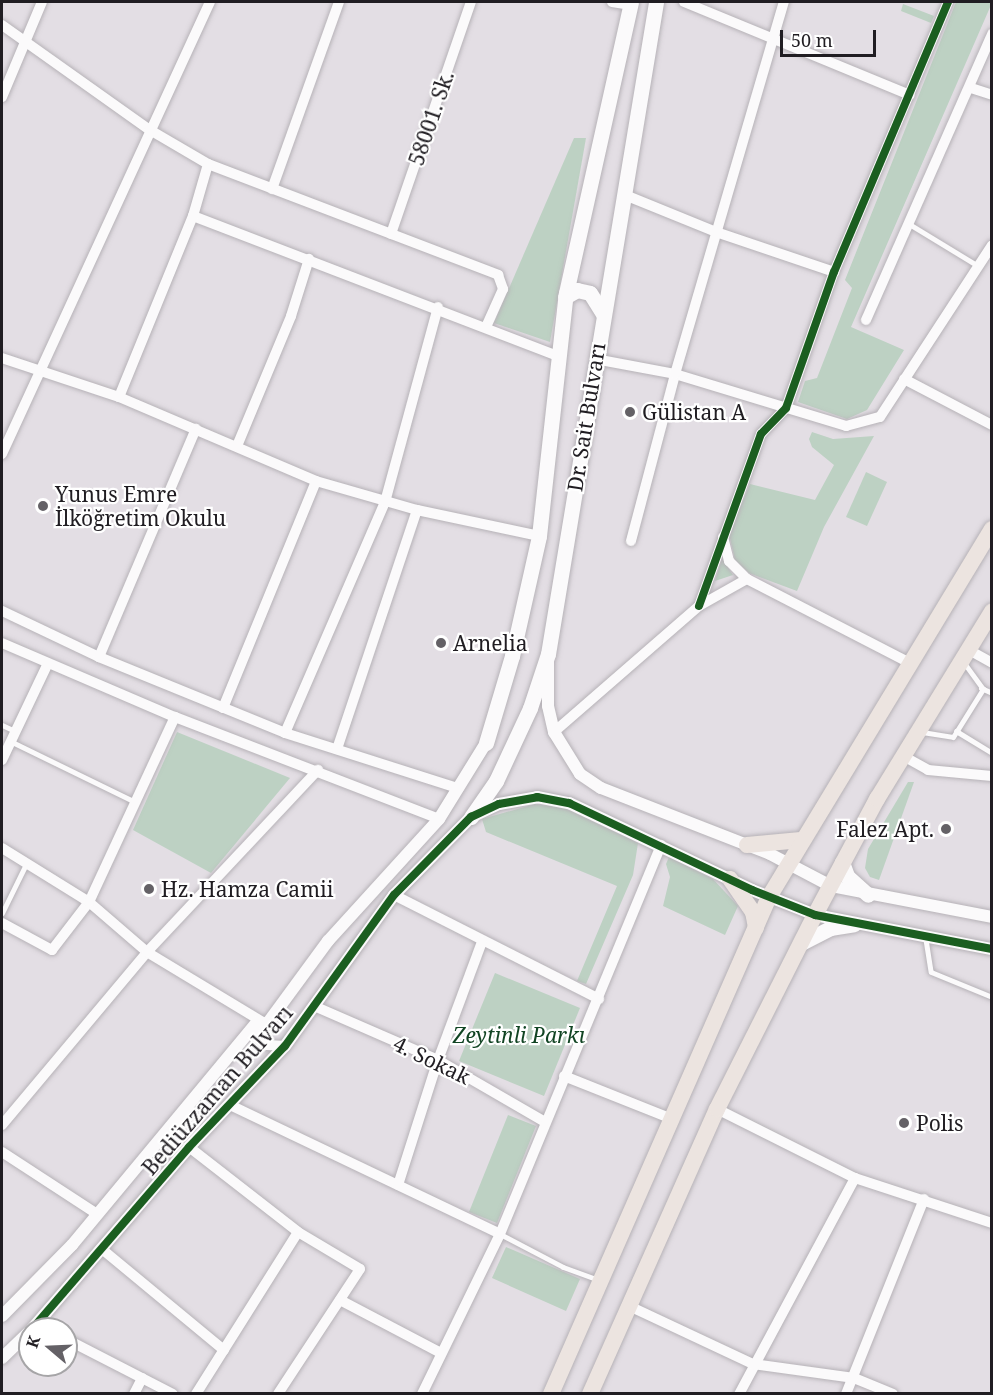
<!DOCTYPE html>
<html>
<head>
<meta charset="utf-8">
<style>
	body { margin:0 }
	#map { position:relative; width:993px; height:1395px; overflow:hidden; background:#e3dee4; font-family:"Noto Serif",serif }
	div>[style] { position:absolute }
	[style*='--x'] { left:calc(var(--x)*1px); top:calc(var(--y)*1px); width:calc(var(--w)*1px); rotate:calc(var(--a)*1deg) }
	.green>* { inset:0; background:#bdd1c3 }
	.roads { filter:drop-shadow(0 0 2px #b6b2b7) drop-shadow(0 0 2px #b6b2b7) }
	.service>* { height:5px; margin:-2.5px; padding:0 2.5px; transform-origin:2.5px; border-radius:2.5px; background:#fbfafb }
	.minor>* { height:10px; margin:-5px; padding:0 5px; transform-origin:5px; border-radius:5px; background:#fbfafb }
	.tertiary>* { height:12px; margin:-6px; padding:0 6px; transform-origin:6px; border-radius:6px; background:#fbfafb }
	.secondary>* { height:15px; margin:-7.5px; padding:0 7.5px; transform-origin:7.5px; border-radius:7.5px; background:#fbfafb }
	.primary>* { height:16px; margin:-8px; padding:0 8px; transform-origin:8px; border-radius:8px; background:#ece4e0 }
	.cycleway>* { height:8px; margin:-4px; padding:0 4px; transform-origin:4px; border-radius:4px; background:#1b5e20 }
	.dots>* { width:16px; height:16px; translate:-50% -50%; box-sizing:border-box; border:3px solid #fff; border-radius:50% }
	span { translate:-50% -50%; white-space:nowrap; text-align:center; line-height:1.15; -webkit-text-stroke:4.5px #fff; paint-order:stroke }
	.street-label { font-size:21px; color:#201d22 }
	.poi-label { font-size:21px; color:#201d22 }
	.left { translate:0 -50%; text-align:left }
	.right { translate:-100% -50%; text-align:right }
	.park-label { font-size:21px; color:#114423; font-style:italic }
	.frame { position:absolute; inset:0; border:3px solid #201d22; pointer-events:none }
	.north { position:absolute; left:18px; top:1317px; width:60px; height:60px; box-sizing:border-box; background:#fff; border:2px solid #a6a5a7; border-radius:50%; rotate:289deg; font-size:16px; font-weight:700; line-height:24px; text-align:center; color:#201d22 }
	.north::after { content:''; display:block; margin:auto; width:21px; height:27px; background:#646166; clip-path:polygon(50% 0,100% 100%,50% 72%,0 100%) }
	.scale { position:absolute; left:780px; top:30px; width:96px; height:27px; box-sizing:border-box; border:3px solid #201d22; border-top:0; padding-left:8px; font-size:18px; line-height:21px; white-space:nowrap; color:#201d22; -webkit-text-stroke:4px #fff; paint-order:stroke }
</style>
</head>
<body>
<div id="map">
	<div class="green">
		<i style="clip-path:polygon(956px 2px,991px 2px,991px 5px,851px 327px,904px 350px,867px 410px,847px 419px,798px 402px,805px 381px,817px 378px,852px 288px,845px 280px)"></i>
		<i style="clip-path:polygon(903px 4px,934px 16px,931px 23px,901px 11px)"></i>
		<i style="clip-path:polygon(574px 138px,586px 138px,550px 342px,494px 323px)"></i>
		<i style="clip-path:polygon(812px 432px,833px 439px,874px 436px,824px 527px,797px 591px,749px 573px,735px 560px,729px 534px,750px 484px,815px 500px,834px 465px,812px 447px,809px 439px)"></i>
		<i style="clip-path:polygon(866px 472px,887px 482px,867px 526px,846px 517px)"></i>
		<i style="clip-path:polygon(722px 559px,733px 575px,715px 581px)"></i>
		<i style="clip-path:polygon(177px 732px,290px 778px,211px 873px,133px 830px)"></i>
		<i style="clip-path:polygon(908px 782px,914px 782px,879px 880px,870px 877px,865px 868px,868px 849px)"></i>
		<i style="clip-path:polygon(535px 804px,564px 808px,638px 843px,633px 875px,586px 984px,577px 981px,617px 886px,486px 832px,482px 819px)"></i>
		<i style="clip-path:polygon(669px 857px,713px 879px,738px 906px,725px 935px,663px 906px,670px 877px,666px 864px)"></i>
		<i style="clip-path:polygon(495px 973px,580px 1008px,544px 1096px,459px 1061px)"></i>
		<i style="clip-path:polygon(508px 1115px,536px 1126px,497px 1223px,469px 1212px)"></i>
		<i style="clip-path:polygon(506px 1247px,580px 1279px,566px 1311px,492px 1278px)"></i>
	</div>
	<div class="roads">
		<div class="service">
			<i style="--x:909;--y:224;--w:81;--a:31.3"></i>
			<i style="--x:981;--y:688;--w:12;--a:24"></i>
			<i style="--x:2;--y:725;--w:14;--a:25"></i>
			<i style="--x:956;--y:731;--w:42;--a:31.4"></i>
			<i style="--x:922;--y:732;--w:31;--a:9"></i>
			<i style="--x:953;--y:737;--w:57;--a:-58"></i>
			<i style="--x:983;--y:689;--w:32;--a:-126"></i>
			<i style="--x:12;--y:742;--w:137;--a:26"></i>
			<i style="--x:2;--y:913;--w:55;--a:-63.9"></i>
			<i style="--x:925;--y:936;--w:36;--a:81"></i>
			<i style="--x:931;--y:972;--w:66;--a:22.3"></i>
			<i style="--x:500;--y:1234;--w:71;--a:27.6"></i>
			<i style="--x:563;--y:1267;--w:38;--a:20"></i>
		</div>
		<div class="minor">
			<i style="--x:612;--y:2;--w:18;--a:9"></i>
			<i style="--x:684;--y:2;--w:244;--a:22.4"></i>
			<i style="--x:2;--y:25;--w:181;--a:35.4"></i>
			<i style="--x:150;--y:130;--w:67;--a:30.4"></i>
			<i style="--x:208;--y:164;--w:311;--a:20.9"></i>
			<i style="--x:498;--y:275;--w:15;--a:70"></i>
			<i style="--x:503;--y:289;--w:42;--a:114.1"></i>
			<i style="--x:971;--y:88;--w:22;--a:18"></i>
			<i style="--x:2;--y:97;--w:103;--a:-67.2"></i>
			<i style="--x:272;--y:189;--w:199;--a:-70.3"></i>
			<i style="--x:625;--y:195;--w:98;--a:22.1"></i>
			<i style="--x:716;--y:232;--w:125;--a:18.7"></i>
			<i style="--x:193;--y:216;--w:393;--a:21"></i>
			<i style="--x:391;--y:234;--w:245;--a:-71"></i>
			<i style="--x:866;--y:320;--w:313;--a:-66.2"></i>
			<i style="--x:2;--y:358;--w:123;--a:18.4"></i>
			<i style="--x:119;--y:397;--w:214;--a:23.1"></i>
			<i style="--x:316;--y:481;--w:105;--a:16"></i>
			<i style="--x:417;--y:510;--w:125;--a:12"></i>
			<i style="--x:595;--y:359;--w:81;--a:10.6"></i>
			<i style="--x:675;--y:374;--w:179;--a:16.9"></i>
			<i style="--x:846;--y:426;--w:35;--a:-15"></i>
			<i style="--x:880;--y:417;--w:205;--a:-56.9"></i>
			<i style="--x:904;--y:379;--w:99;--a:27.6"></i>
			<i style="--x:119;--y:397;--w:196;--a:-67.8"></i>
			<i style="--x:193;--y:216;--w:54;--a:-73.9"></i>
			<i style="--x:237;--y:446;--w:141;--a:-67.4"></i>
			<i style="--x:291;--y:316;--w:60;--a:-72.5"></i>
			<i style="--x:2;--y:454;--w:498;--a:-65.3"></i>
			<i style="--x:723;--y:537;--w:25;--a:76"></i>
			<i style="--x:729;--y:561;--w:25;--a:45"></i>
			<i style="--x:747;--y:579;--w:186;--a:27.3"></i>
			<i style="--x:631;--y:541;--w:173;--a:-75.2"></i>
			<i style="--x:675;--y:374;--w:388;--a:-73.7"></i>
			<i style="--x:699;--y:606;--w:183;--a:-70.2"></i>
			<i style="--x:761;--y:434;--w:36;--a:-46"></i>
			<i style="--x:786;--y:408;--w:144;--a:-70.6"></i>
			<i style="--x:834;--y:272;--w:293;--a:-67.1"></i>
			<i style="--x:2;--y:611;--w:107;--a:25.4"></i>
			<i style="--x:99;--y:657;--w:201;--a:22.2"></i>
			<i style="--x:285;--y:733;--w:181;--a:17.7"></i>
			<i style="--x:2;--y:643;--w:188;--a:23.2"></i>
			<i style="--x:175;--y:717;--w:283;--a:21.1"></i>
			<i style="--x:969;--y:650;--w:26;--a:29"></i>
			<i style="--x:99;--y:657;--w:248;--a:-67"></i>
			<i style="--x:223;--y:708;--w:245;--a:-67.7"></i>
			<i style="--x:554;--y:732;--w:192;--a:-41"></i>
			<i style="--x:699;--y:606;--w:55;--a:-29.4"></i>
			<i style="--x:285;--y:733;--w:252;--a:-66.6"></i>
			<i style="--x:385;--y:502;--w:202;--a:-74.8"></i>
			<i style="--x:337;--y:749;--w:252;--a:-71.5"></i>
			<i style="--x:905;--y:757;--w:26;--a:29"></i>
			<i style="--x:928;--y:770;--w:64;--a:5.4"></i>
			<i style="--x:2;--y:760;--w:107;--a:-64.6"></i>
			<i style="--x:2;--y:848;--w:102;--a:31.8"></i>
			<i style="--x:89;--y:902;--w:77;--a:40.8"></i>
			<i style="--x:147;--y:952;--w:139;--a:31.2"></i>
			<i style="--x:394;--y:895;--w:230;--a:26.9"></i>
			<i style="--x:2;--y:923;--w:57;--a:28.4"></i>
			<i style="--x:52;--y:950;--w:61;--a:-52.4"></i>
			<i style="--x:89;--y:902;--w:204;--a:-65.1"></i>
			<i style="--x:314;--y:1006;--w:135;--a:23.5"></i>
			<i style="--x:438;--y:1060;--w:124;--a:30.1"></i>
			<i style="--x:257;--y:1022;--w:19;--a:78"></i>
			<i style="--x:261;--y:1041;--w:7;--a:34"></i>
			<i style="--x:267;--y:1045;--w:18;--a:3"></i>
			<i style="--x:564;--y:1076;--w:116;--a:21.7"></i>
			<i style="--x:230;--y:1105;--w:299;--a:25.5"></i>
			<i style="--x:717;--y:1109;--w:154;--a:26.6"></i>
			<i style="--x:855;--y:1178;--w:245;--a:118.2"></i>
			<i style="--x:2;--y:1125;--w:226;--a:-50"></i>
			<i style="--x:147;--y:952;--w:250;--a:-46.8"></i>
			<i style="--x:189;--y:1147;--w:138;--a:37.9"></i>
			<i style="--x:298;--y:1232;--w:72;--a:30.8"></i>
			<i style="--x:360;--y:1269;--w:149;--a:123.3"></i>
			<i style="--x:2;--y:1152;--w:113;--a:33.1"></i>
			<i style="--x:855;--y:1178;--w:144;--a:18.2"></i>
			<i style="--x:398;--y:1185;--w:131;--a:-72.3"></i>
			<i style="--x:438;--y:1060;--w:126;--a:-69.6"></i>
			<i style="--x:103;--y:1250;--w:157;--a:39.6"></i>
			<i style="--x:340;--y:1300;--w:114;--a:27.7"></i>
			<i style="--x:627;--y:1305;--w:139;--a:25.1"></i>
			<i style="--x:753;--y:1364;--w:102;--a:7.9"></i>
			<i style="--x:854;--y:1378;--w:42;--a:22.3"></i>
			<i style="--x:66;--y:1339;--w:120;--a:27.2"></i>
			<i style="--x:134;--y:1394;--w:18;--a:-63"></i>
			<i style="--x:196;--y:1394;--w:191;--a:-57.8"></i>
			<i style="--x:422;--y:1394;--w:178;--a:-64"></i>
			<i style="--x:500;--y:1234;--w:421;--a:-67.5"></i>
			<i style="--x:846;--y:1394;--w:210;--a:-68.2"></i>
		</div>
		<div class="tertiary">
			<i style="--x:548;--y:662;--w:44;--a:90"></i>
			<i style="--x:548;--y:706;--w:27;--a:77"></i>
			<i style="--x:554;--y:732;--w:49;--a:58.2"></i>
			<i style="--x:580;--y:774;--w:25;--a:34"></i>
			<i style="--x:601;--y:788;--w:181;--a:21.3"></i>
			<i style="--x:770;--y:854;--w:69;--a:27.7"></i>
			<i style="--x:831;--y:886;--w:164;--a:10.9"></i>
			<i style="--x:2;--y:1316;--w:100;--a:-45.4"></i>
			<i style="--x:72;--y:1245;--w:290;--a:-50.3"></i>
			<i style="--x:257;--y:1022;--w:10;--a:11"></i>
			<i style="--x:267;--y:1024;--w:103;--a:-53.7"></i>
			<i style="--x:328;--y:941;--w:165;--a:-47.7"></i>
			<i style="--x:439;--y:819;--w:89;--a:-58.3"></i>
			<i style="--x:32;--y:1329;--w:240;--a:-49.2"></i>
			<i style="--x:189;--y:1147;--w:139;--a:-46.5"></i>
			<i style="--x:285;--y:1046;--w:186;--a:-54.2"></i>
			<i style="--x:394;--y:895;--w:110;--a:-45.4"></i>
			<i style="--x:471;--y:817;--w:31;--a:-25"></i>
			<i style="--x:499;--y:804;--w:39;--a:-10"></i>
			<i style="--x:537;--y:797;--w:33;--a:11"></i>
			<i style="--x:569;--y:803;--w:203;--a:25.4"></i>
			<i style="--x:752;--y:890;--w:68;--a:21.6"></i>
			<i style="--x:815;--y:915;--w:180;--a:10.9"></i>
			<i style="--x:2;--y:1358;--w:39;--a:-44"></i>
		</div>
		<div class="secondary">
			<i style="--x:565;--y:297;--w:14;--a:-30"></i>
			<i style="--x:577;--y:290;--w:13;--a:13"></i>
			<i style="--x:590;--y:293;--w:25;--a:58"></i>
			<i style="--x:486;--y:743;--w:91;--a:-73.4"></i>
			<i style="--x:512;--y:656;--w:123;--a:-77.3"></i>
			<i style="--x:539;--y:536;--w:244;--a:-83.7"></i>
			<i style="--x:566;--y:293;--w:298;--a:-77.4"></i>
			<i style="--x:471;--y:817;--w:44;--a:-55.2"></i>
			<i style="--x:496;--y:781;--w:81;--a:-65"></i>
			<i style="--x:530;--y:708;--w:57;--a:-71.6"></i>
			<i style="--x:548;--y:654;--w:661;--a:-80.59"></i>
			<i style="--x:842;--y:862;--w:15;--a:70"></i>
			<i style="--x:847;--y:876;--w:28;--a:42"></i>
			<i style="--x:801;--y:943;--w:33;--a:-27"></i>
			<i style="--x:830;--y:928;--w:24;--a:-9"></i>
		</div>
		<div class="primary">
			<i style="--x:747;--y:845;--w:54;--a:-5.3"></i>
			<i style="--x:730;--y:879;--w:40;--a:55.1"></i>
			<i style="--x:753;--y:912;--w:16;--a:79"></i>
			<i style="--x:551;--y:1394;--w:543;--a:-66.32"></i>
			<i style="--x:769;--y:897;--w:430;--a:-58.8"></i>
			<i style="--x:590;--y:1394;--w:312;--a:-66"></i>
			<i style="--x:717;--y:1109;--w:217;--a:-63.2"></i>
			<i style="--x:815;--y:915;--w:132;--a:-61.9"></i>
			<i style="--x:877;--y:799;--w:220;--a:-58.5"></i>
		</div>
	</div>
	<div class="cycleway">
		<i style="--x:699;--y:606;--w:183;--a:-70.2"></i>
		<i style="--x:761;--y:434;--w:36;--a:-46"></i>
		<i style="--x:786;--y:408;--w:144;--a:-70.6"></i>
		<i style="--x:834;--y:272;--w:293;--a:-67.1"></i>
		<i style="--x:32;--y:1329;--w:240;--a:-49.2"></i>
		<i style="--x:189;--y:1147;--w:139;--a:-46.5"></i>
		<i style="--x:285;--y:1046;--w:186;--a:-54.2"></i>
		<i style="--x:394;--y:895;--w:110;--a:-45.4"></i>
		<i style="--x:471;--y:817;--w:31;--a:-25"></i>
		<i style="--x:499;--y:804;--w:39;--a:-10"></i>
		<i style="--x:537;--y:797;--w:33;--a:11"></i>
		<i style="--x:569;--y:803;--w:203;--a:25.4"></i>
		<i style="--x:752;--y:890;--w:68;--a:21.6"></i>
		<i style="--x:815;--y:915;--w:180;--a:10.9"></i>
	</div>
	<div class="dots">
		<i style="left:630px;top:412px;background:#646166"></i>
		<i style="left:43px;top:506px;background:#646166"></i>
		<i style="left:441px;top:643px;background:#646166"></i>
		<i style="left:946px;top:829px;background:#646166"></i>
		<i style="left:149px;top:889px;background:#646166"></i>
		<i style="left:904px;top:1123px;background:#646166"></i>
	</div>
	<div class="street-label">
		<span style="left:431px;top:118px;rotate:-71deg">58001. Sk.</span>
		<span style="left:586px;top:417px;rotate:-81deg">Dr. Sait Bulvarı</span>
		<span style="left:432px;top:1060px;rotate:26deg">4. Sokak</span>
		<span style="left:217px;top:1090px;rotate:-49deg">Bediüzzaman Bulvarı</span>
	</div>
	<div class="poi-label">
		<span class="left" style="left:642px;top:412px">Gülistan A</span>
		<span class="left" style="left:55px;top:506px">Yunus Emre<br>İlköğretim Okulu</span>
		<span class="left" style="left:453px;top:643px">Arnelia</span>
		<span class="right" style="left:934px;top:829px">Falez Apt.</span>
		<span class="left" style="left:161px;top:889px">Hz. Hamza Camii</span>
		<span class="left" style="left:916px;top:1123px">Polis</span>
	</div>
	<div class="park-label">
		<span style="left:519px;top:1035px">Zeytinli Parkı</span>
	</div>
	<div class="frame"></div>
	<div class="north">K</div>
	<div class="scale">50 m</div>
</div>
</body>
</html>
